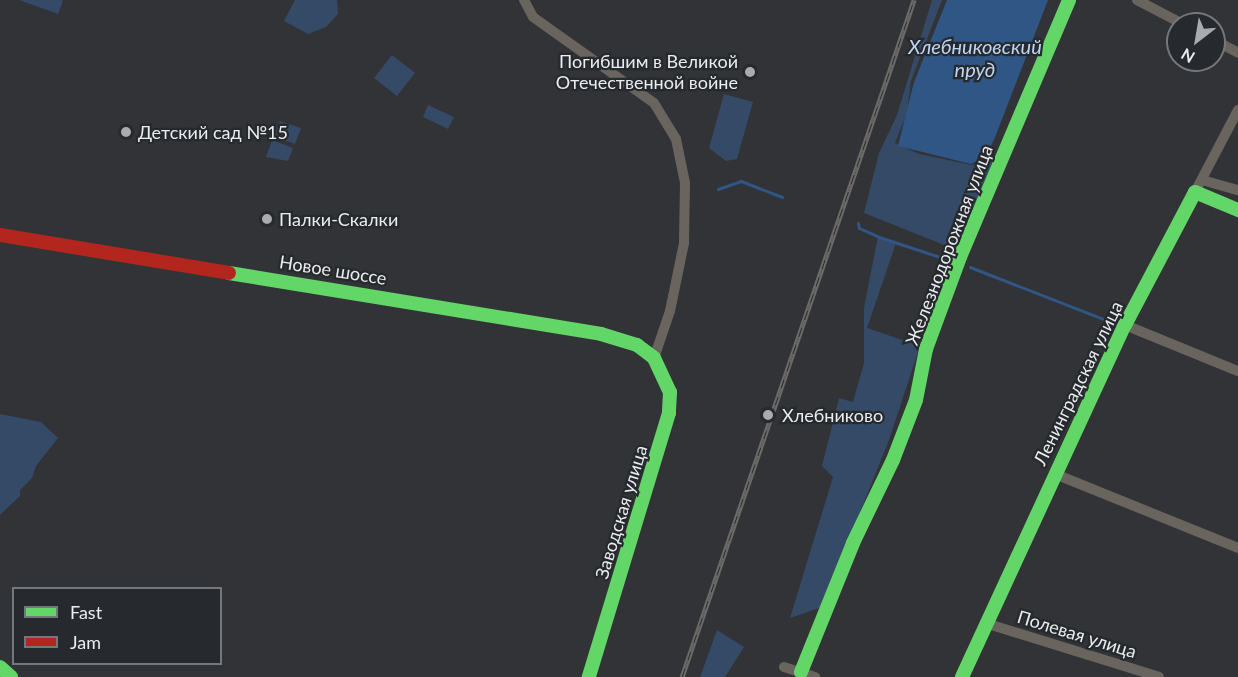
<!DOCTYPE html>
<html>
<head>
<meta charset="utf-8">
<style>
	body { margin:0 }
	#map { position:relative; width:1238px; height:677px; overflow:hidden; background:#313336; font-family:Lato,sans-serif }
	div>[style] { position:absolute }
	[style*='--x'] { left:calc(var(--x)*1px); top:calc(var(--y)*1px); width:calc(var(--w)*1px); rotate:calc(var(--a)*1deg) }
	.green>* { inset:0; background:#354a66 }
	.water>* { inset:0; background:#305686 }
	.stream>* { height:3px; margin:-1.5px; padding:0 1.5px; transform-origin:1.5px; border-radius:1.5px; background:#305686 }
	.street>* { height:10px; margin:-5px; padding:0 5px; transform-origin:5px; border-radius:5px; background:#69655e }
	.fast>* { height:14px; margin:-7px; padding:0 7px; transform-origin:7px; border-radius:7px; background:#63d668 }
	.jam>* { height:14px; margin:-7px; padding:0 7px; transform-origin:7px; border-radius:7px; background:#b3261e }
	.rail>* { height:5px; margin-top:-2.5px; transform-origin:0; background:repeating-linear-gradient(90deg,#26292d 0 9px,#6d6b68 0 18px); box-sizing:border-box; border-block:2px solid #6d6b68 }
	.dots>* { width:16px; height:16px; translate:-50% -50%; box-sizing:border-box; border:3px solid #26292d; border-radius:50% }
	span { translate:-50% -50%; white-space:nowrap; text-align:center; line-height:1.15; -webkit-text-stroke:4.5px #26292d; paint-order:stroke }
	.poi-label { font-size:18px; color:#eaecef }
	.right { translate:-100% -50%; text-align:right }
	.left { translate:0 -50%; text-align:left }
	.street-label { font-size:18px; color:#eaecef }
	.water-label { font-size:20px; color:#bed6f5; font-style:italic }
	.legend { position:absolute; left:12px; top:587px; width:210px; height:78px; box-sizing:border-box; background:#26292d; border:2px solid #74777b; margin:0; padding:8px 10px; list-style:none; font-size:18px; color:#eaecef }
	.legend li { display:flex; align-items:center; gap:12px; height:30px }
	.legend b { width:30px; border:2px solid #74777b }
	.north { position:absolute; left:1166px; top:12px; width:60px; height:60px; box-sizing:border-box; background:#26292d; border:2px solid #74777b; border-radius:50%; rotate:211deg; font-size:16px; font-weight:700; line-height:24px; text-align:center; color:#eaecef }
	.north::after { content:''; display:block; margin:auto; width:21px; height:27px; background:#a9abae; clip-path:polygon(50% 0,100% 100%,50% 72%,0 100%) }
</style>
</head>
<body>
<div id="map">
	<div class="green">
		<i style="clip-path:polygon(19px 0,61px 0,63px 1px,58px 14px)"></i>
		<i style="clip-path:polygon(295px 0,337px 0,338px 14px,326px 27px,308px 34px,284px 21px)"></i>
		<i style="clip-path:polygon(932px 0,942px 0,911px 81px,907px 113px,895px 143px,919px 154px,972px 165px,998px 158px,959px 251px,864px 213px,879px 153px,897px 115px)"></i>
		<i style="clip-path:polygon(392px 55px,415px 73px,397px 96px,374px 78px)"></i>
		<i style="clip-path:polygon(724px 94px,753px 102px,737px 159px,726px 161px,709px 148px)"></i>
		<i style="clip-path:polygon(428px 105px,454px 117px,448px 129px,423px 117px)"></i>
		<i style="clip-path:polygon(280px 121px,301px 128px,295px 144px,274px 136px)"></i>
		<i style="clip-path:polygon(272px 140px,293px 148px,288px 161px,266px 157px)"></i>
		<i style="clip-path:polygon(878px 236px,896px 243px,867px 328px,920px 346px,889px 440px,822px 607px,790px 618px,833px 477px,822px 466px,839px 398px,853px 402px,864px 363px,864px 308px)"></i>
		<i style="clip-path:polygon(0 414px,41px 422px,58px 438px,36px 466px,32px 478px,20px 490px,20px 496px,0 515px)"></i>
		<i style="clip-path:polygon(717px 630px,744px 647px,725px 677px,700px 677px)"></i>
	</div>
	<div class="water">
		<i style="clip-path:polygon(947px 0,1048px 0,994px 140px,984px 158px,971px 164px,898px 146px,914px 82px)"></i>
	</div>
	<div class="stream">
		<i style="--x:718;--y:189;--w:24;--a:-19"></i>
		<i style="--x:741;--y:181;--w:44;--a:21.3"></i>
		<i style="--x:858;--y:223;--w:5;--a:79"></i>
		<i style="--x:859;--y:228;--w:22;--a:24"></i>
		<i style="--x:879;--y:237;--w:77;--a:18.2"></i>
		<i style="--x:970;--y:267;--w:162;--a:21.3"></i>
	</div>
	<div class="street">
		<i style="--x:524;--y:0;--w:19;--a:62"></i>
		<i style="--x:533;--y:17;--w:148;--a:35.4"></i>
		<i style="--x:654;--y:103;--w:42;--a:58.6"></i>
		<i style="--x:676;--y:139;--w:45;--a:78.4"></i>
		<i style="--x:685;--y:183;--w:60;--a:91"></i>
		<i style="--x:684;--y:243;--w:69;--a:101.6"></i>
		<i style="--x:670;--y:311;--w:50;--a:108.8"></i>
		<i style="--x:1137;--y:0;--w:52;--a:27.6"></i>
		<i style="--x:1214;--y:40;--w:27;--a:28"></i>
		<i style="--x:1202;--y:180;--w:37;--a:16"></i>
		<i style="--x:1195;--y:192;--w:93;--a:-62.3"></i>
		<i style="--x:1125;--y:325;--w:122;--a:22.2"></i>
		<i style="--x:1055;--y:474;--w:197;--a:22"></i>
		<i style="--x:985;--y:623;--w:182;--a:17.2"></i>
		<i style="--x:784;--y:667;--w:33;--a:18"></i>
	</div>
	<div class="fast">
		<i style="--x:229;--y:273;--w:377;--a:9.3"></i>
		<i style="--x:601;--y:334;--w:38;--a:17"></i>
		<i style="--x:637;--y:345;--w:21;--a:37"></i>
		<i style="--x:654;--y:358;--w:38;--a:65"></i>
		<i style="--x:670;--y:392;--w:21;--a:93"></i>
		<i style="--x:669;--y:413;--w:276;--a:106.9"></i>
		<i style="--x:0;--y:667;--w:15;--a:42"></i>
		<i style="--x:801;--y:672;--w:139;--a:-68"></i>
		<i style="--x:853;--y:543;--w:92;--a:-64.3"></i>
		<i style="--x:893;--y:460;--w:64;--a:-69"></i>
		<i style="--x:916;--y:400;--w:52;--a:-78.9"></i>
		<i style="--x:926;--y:349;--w:98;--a:-69.7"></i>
		<i style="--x:960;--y:257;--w:279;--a:-67"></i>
		<i style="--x:962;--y:677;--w:388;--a:-65.2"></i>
		<i style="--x:1125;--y:325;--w:150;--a:-62.2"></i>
		<i style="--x:1195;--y:192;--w:47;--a:22.7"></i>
	</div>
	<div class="jam">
		<i style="--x:0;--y:235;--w:232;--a:9.4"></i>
	</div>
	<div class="rail">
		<i style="--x:682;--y:677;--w:716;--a:-71.08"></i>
	</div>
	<div class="dots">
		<i style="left:750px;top:72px;background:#a9abae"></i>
		<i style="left:126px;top:132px;background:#a9abae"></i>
		<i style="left:267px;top:219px;background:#a9abae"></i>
		<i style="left:768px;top:415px;background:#a9abae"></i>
	</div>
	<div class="poi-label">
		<span class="right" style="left:738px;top:72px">Погибшим в Великой<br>Отечественной войне</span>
		<span class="left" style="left:138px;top:132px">Детский сад №15</span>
		<span class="left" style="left:279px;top:219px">Палки-Скалки</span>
		<span class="left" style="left:782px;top:415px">Хлебниково</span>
	</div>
	<div class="street-label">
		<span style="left:949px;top:245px;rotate:-69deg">Железнодорожная улица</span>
		<span style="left:333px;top:270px;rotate:9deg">Новое шоссе</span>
		<span style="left:1078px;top:383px;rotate:-64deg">Ленинградская улица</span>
		<span style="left:621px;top:512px;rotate:-73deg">Заводская улица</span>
		<span style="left:1077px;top:634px;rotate:17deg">Полевая улица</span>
	</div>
	<div class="water-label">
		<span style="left:975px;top:58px">Хлебниковский<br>пруд</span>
	</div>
	<ul class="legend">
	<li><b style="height:8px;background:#63d668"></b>Fast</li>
	<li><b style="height:8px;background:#b3261e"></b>Jam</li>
	</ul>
	<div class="north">N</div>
</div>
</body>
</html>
